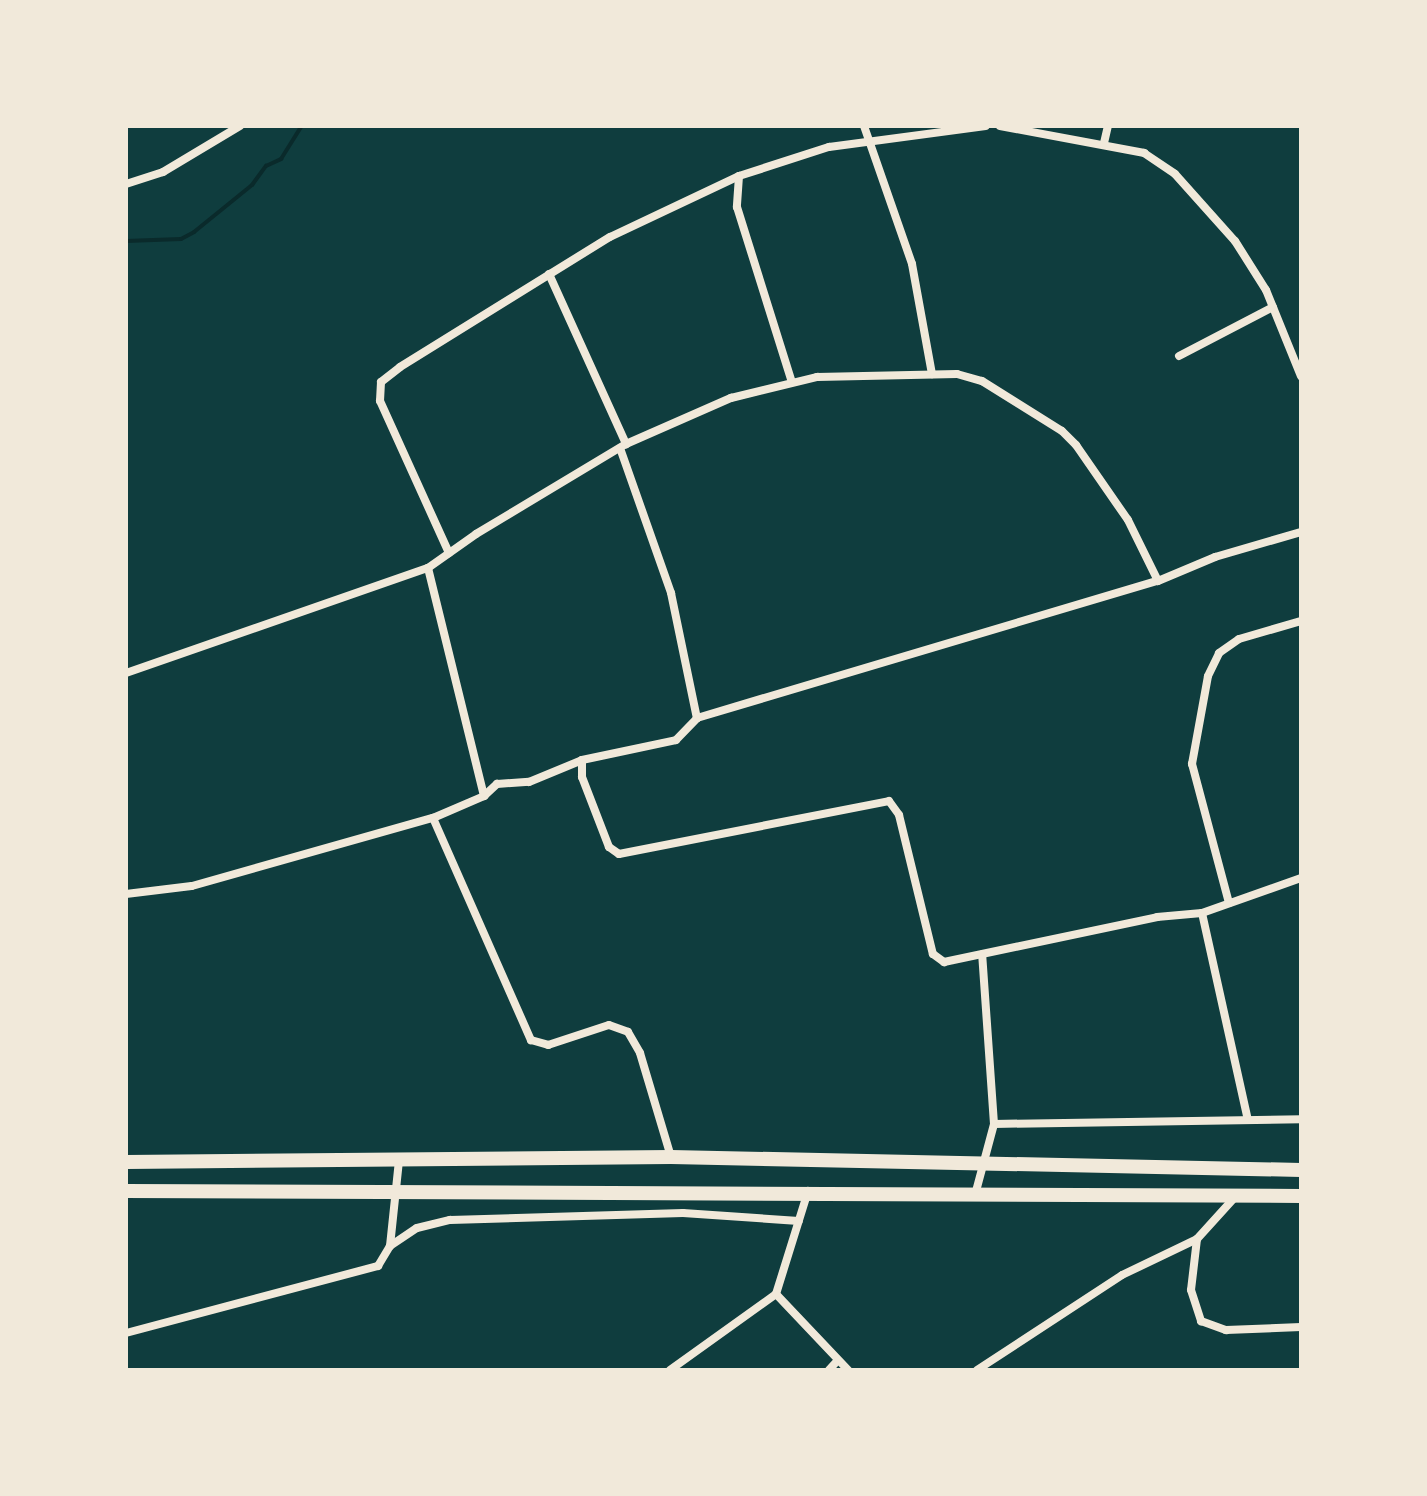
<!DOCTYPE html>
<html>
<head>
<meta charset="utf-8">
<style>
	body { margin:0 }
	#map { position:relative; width:1427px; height:1496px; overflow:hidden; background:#0f3d3e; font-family:Lora,serif }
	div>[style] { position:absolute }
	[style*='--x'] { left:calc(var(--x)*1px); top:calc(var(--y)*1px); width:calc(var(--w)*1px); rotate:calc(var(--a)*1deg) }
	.stream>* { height:4px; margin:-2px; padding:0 2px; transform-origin:2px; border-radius:2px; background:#0a2a2b }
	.minor>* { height:8px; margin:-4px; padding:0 4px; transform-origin:4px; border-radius:4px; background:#f1e9da }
	.primary>* { height:14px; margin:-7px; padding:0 7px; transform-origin:7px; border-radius:7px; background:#f1e9da }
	span { translate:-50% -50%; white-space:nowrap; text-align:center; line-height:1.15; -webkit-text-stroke:8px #f1e9da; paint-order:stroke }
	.frame { position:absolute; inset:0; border:128px solid #f1e9da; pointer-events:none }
</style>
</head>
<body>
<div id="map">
	<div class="stream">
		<i style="--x:126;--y:241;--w:55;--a:-2.1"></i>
		<i style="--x:181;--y:239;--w:15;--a:-28"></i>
		<i style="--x:194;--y:232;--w:75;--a:-39"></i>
		<i style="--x:252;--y:185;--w:24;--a:-54"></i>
		<i style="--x:266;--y:166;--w:17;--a:-25"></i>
		<i style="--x:281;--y:159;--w:39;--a:-58"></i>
	</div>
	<div class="minor">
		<i style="--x:864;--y:126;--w:146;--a:70.8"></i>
		<i style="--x:912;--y:264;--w:112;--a:79.7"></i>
		<i style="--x:1000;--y:126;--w:147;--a:10.6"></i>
		<i style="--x:1144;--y:153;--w:37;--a:34"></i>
		<i style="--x:1175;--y:174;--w:90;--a:48.2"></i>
		<i style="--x:1235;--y:241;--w:58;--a:57.7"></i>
		<i style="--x:1266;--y:290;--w:93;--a:67.9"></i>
		<i style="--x:1104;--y:143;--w:17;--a:-77"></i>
		<i style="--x:739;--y:176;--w:31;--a:94"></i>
		<i style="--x:737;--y:207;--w:183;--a:72.6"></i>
		<i style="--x:126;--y:184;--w:39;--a:-18"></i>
		<i style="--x:163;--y:172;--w:90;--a:-30.9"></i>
		<i style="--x:549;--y:274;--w:187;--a:65.6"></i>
		<i style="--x:1179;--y:356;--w:106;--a:-27.5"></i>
		<i style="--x:620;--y:448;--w:154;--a:70.6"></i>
		<i style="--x:671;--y:593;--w:128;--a:78.3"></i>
		<i style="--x:449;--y:553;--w:167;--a:-114.4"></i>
		<i style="--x:380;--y:401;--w:19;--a:-87"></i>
		<i style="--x:381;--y:382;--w:24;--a:-38"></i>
		<i style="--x:400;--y:367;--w:247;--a:-31.8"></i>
		<i style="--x:610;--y:237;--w:143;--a:-25.3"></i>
		<i style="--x:739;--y:176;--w:95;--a:-17.9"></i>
		<i style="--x:829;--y:147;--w:158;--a:-7.6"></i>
		<i style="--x:126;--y:673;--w:320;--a:-19.2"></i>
		<i style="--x:582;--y:760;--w:17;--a:90"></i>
		<i style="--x:582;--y:777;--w:75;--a:68.9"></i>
		<i style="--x:609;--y:847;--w:12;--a:35"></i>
		<i style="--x:619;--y:854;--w:275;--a:-11.1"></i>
		<i style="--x:889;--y:801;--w:17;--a:54"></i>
		<i style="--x:899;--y:815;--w:143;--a:76.3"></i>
		<i style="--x:933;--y:954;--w:14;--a:36"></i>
		<i style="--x:944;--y:962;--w:218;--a:-11.9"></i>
		<i style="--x:1157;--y:917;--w:45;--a:-5.1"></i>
		<i style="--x:1202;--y:913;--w:105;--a:-19.5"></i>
		<i style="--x:484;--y:796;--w:235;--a:-103.8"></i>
		<i style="--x:428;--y:568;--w:59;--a:-35.3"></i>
		<i style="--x:476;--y:534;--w:175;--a:-31"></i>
		<i style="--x:626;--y:444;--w:115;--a:-23.7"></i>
		<i style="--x:731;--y:398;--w:89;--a:-13.7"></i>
		<i style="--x:817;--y:377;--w:140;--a:-1.2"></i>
		<i style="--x:957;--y:374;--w:26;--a:16"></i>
		<i style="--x:982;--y:381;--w:94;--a:32"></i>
		<i style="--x:1062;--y:431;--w:20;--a:45"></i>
		<i style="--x:1076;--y:445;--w:91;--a:55.3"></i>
		<i style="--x:1128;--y:520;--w:68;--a:63.8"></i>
		<i style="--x:433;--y:818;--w:243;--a:66.2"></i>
		<i style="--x:531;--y:1040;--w:18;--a:16"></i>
		<i style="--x:548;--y:1045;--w:64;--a:-18.2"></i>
		<i style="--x:609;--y:1025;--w:20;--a:20"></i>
		<i style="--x:628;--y:1032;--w:24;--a:60"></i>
		<i style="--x:640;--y:1053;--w:109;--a:73.4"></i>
		<i style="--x:126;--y:894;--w:66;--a:-6.9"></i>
		<i style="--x:192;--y:886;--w:250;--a:-15.8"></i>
		<i style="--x:433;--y:818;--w:56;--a:-23.3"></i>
		<i style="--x:484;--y:796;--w:18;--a:-43"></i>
		<i style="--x:497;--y:784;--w:32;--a:-4"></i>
		<i style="--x:529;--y:782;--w:57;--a:-22.5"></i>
		<i style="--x:582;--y:760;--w:96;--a:-12"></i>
		<i style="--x:676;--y:740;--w:30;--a:-46"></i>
		<i style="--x:697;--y:718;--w:481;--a:-16.6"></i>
		<i style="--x:1158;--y:581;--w:62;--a:-22.8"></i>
		<i style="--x:1215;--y:557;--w:90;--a:-16.2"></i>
		<i style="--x:1229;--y:903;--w:144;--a:-104.9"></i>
		<i style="--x:1192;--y:764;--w:89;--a:-79.7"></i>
		<i style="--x:1208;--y:676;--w:25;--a:-64"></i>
		<i style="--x:1219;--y:653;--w:24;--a:-35"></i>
		<i style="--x:1239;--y:639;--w:65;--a:-16.2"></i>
		<i style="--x:1202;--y:913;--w:212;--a:77.5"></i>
		<i style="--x:994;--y:1124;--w:307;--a:-0.9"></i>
		<i style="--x:975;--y:1195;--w:73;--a:-75"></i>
		<i style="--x:994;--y:1124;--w:170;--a:-94"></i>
		<i style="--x:1197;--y:1239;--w:51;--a:96.7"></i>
		<i style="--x:1191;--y:1290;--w:33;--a:72"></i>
		<i style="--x:1201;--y:1321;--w:27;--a:20"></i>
		<i style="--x:1226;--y:1330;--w:75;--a:-2.3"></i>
		<i style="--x:390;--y:1246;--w:32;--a:-34"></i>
		<i style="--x:417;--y:1228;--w:34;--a:-14"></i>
		<i style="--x:450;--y:1220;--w:233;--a:-1.7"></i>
		<i style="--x:683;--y:1213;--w:116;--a:3.9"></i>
		<i style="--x:776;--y:1294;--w:105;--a:46.5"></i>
		<i style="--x:126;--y:1333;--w:261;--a:-14.9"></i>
		<i style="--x:378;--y:1266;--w:23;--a:-59"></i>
		<i style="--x:390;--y:1246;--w:85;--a:-84"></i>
		<i style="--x:670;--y:1370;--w:130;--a:-35.6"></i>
		<i style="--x:776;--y:1294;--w:108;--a:-72.7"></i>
		<i style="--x:829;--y:1370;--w:13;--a:-48"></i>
		<i style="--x:977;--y:1370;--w:173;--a:-33.2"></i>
		<i style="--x:1122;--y:1275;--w:83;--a:-25.6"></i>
		<i style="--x:1197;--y:1239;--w:58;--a:-47.8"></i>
	</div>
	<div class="primary">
		<i style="--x:126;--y:1162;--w:545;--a:-0.53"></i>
		<i style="--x:671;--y:1157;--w:630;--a:1.18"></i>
		<i style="--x:126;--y:1191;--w:1175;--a:0.24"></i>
	</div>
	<div class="frame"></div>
</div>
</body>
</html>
